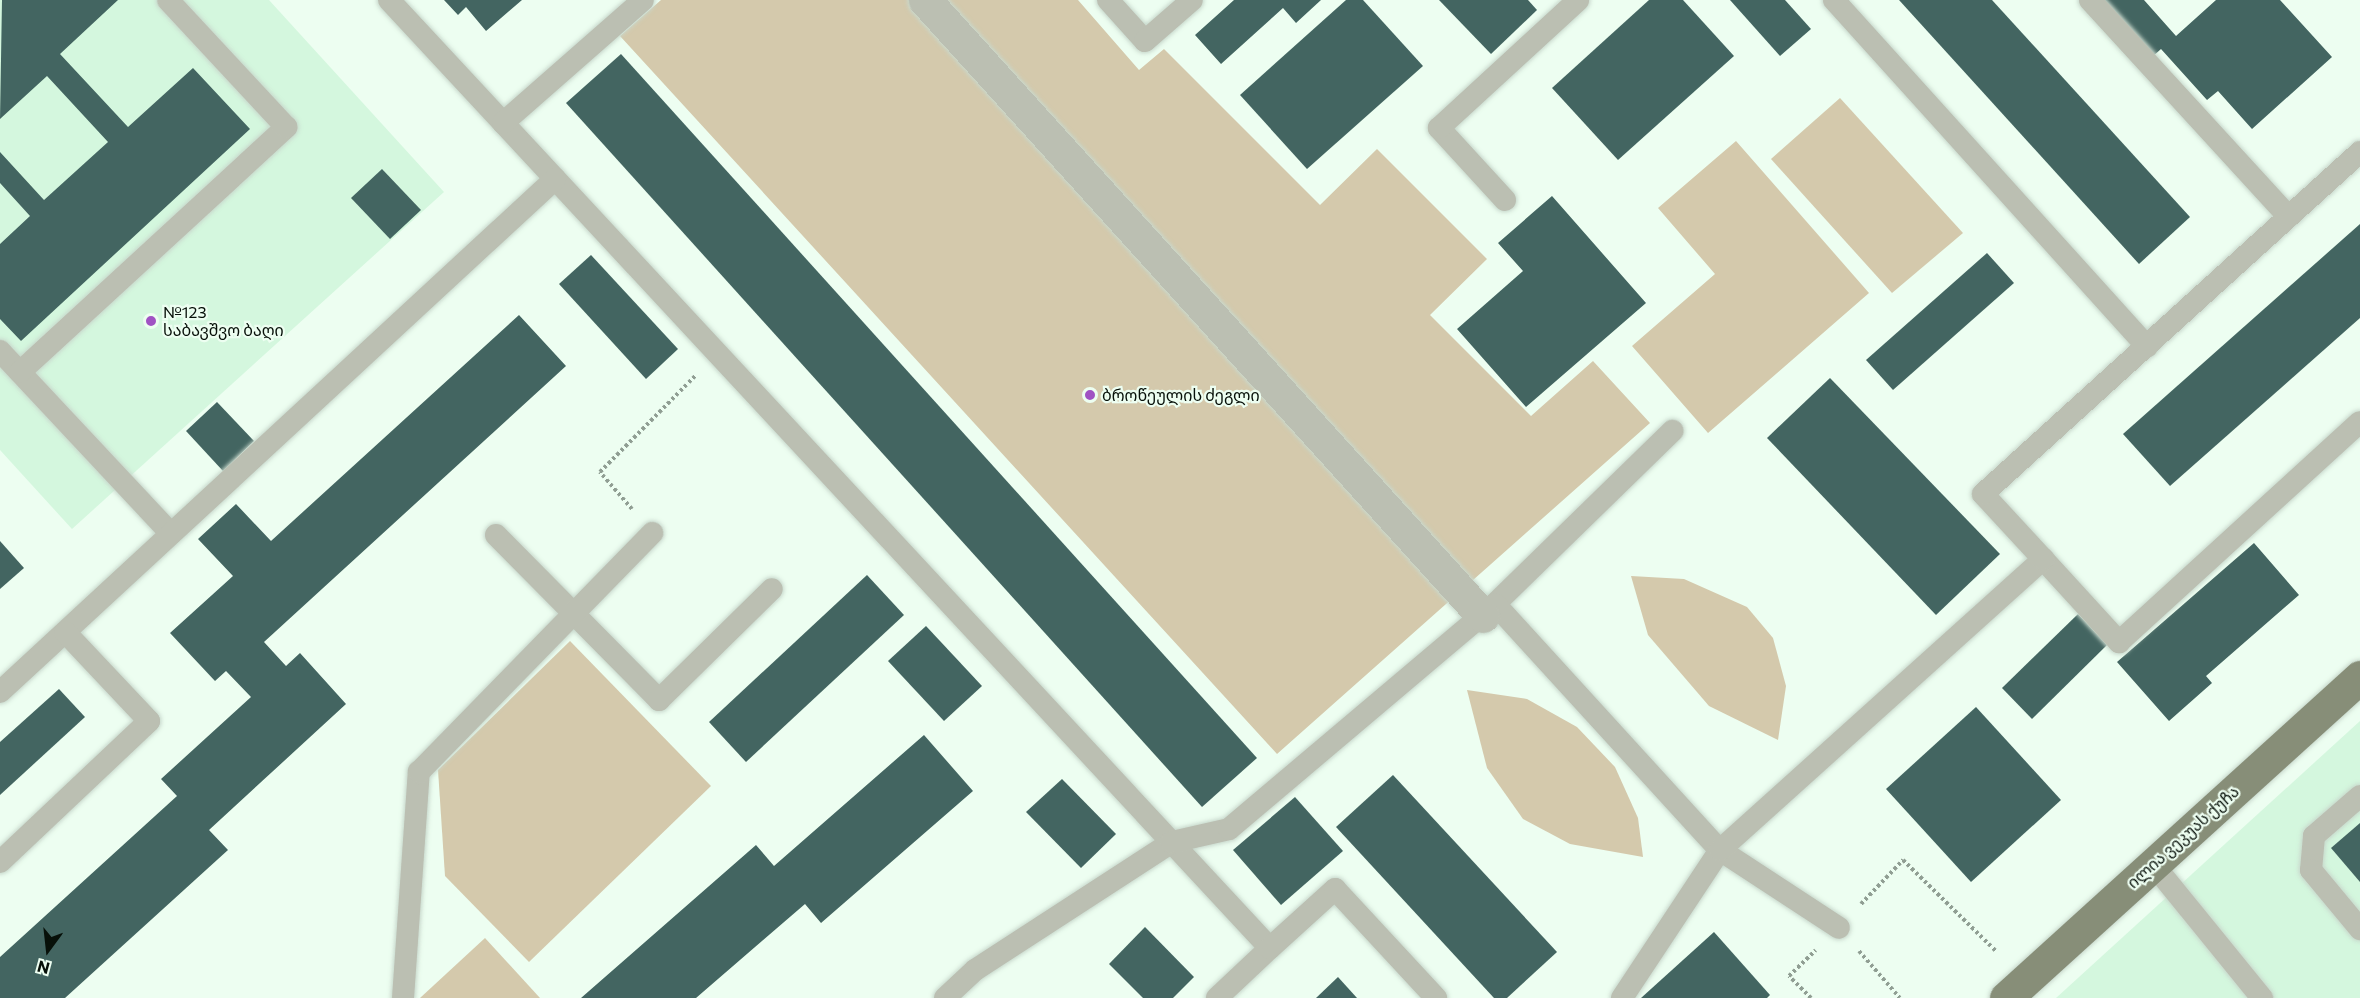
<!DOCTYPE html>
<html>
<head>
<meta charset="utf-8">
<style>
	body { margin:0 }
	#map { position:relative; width:2360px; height:998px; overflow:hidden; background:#edfef1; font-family:Commissioner,"Noto Sans Georgian",sans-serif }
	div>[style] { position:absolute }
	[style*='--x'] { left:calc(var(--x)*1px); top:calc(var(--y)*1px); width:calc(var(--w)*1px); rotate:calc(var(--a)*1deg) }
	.built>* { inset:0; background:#d4f7de }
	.green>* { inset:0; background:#d4c9ac }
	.building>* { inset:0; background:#436561 }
	.path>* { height:4px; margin-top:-2px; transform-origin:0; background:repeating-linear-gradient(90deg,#909e93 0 3px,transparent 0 6px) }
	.roads { filter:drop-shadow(0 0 2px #c8d8cc) drop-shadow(0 0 2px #c8d8cc) }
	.lane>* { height:22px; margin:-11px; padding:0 11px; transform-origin:11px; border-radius:11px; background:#bbbfb2 }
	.street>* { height:33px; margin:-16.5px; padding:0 16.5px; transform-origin:16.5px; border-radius:16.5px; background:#bbbfb2 }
	.primary>* { height:33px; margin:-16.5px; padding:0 16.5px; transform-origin:16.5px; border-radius:16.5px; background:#878e78 }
	.dots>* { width:16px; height:16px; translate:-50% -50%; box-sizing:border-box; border:3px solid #edfef1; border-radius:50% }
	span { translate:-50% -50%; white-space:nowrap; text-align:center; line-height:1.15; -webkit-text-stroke:4.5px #edfef1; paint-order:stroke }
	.poi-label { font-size:16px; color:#071009 }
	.left { translate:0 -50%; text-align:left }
	.street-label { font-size:16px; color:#071009 }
	.north { position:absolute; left:18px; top:920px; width:60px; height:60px; -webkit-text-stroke:4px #edfef1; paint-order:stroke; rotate:195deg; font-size:16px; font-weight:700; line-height:24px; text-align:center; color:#071009 }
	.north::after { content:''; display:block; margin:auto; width:21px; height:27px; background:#071009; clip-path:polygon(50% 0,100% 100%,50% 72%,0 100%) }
</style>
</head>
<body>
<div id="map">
	<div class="built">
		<i style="clip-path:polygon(0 0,269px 0,444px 192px,72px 529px,0 450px)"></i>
		<i style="clip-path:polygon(2360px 721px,2360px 998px,2056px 998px)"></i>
	</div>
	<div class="green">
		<i style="clip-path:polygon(661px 0,1078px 0,1139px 70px,1164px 49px,1320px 205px,1377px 149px,1487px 259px,1430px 315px,1531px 416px,1593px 361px,1650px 423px,1277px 754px,620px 36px)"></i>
		<i style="clip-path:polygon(1840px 98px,1963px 233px,1892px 293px,1771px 159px)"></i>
		<i style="clip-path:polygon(1736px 141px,1869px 293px,1708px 433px,1632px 346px,1715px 274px,1658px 208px)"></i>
		<i style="clip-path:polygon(1631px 576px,1684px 579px,1747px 607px,1773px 638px,1786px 686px,1778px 740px,1709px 706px,1648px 635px)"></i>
		<i style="clip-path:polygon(570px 641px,711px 786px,529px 962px,445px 876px,438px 770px)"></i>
		<i style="clip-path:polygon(1467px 690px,1527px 699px,1577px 727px,1615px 767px,1638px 818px,1643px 857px,1570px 844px,1523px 819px,1487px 768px)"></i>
		<i style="clip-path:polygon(485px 938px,540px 998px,420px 998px)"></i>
	</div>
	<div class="building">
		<i style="clip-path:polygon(2px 0,118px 0,60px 54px,128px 127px,193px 68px,250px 129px,21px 341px,0 319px,0 244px,30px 216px,0 183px,0 152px,44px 200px,108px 142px,47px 76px,0 119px)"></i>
		<i style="clip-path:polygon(444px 0,522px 0,486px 31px,466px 7px,458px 15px)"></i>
		<i style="clip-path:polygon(1234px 0,1321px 0,1296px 23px,1283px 8px,1221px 64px,1195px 35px)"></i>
		<i style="clip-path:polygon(1346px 0,1363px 0,1423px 66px,1307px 169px,1240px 95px)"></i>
		<i style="clip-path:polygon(1439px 0,1528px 0,1537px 10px,1491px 54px)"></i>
		<i style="clip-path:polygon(1649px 0,1683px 0,1734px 56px,1618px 160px,1552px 88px)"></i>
		<i style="clip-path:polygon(1730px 0,1785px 0,1811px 29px,1780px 56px)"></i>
		<i style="clip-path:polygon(1899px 0,1992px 0,2190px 217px,2139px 264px)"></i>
		<i style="clip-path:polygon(2101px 0,2144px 0,2176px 36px,2216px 0,2280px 0,2332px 57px,2252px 129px,2218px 91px,2207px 100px,2161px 49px,2152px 57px)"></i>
		<i style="clip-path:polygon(621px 54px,1257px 758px,1202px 807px,566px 103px)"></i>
		<i style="clip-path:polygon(382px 169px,421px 210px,390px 239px,351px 198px)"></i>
		<i style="clip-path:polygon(1552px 196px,1646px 303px,1526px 407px,1457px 329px,1523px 271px,1498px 243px)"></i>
		<i style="clip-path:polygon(2360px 224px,2360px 318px,2170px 486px,2123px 434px)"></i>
		<i style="clip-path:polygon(1987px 253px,2014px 283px,1893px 390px,1866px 360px)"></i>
		<i style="clip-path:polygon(591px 255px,678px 349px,646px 379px,559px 284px)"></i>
		<i style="clip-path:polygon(519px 315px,566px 366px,264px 642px,286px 666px,300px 653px,346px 704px,209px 830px,228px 850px,65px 998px,0 998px,0 957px,177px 796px,161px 779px,251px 697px,226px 671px,215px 681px,170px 633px,233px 576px,198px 539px,236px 504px,271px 541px)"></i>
		<i style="clip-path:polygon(1830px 378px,2000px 554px,1936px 615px,1767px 438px)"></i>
		<i style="clip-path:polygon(217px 402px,254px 441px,223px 471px,186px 431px)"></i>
		<i style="clip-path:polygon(0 541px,24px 568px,0 589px)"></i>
		<i style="clip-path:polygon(2254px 543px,2299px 595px,2206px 676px,2212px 683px,2169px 721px,2117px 662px)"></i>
		<i style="clip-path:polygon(867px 575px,904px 615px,746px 762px,709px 722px)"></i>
		<i style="clip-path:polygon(2078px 614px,2107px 645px,2032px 719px,2002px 688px)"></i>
		<i style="clip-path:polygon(926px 626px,982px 686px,944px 721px,888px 661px)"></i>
		<i style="clip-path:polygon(59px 689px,85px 717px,0 795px,0 742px)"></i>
		<i style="clip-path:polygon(1976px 707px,2061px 800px,1971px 882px,1886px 789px)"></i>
		<i style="clip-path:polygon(924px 735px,973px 791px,821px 923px,805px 904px,696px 998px,581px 998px,756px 845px,774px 866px)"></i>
		<i style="clip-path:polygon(1393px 775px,1557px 952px,1507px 998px,1494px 998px,1336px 827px)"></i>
		<i style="clip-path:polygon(1062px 779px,1116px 834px,1081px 868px,1026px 812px)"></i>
		<i style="clip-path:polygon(1295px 797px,1343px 851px,1281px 905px,1233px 850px)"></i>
		<i style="clip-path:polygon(2360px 823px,2360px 882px,2331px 848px)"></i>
		<i style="clip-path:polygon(1145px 927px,1194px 977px,1173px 998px,1143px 998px,1109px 964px)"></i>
		<i style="clip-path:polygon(1714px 932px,1770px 995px,1767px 998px,1641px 998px)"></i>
		<i style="clip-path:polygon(1338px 977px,1357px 998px,1316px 998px)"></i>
	</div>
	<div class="path">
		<i style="--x:632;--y:509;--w:49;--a:-130.9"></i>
		<i style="--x:600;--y:472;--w:135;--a:-45.3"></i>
		<i style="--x:1861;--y:904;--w:61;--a:-46.3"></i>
		<i style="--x:1903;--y:860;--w:130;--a:44.4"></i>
		<i style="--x:1859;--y:951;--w:62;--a:48.9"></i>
		<i style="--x:1811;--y:998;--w:31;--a:-135"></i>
		<i style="--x:1789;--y:976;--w:37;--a:-44"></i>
	</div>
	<div class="roads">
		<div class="lane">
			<i style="--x:389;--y:0;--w:1294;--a:47.1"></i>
			<i style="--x:1270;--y:948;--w:73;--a:136.7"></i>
			<i style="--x:1108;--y:0;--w:55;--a:47.9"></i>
			<i style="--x:1145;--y:41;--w:62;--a:-41.1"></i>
			<i style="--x:1834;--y:0;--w:467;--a:47.9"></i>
			<i style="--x:2090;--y:0;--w:294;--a:47.5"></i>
			<i style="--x:503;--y:123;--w:186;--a:-41.3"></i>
			<i style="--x:1505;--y:200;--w:98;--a:-132.5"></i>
			<i style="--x:1439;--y:128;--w:189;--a:-42.6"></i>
			<i style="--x:0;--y:351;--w:250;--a:46.9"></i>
			<i style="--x:20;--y:372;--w:362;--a:-42.6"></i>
			<i style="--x:286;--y:127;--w:173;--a:-132.9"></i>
			<i style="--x:496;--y:535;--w:232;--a:45.3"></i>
			<i style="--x:659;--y:700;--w:158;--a:-44.5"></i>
			<i style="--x:2043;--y:559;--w:113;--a:47.5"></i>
			<i style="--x:2119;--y:642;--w:326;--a:-42.4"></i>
			<i style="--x:1495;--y:604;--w:248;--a:-44.3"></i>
			<i style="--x:0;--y:692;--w:756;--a:-42.75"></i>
			<i style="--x:2360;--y:796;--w:61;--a:139"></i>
			<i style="--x:2314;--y:836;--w:34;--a:95"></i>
			<i style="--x:2311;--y:870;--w:77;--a:50.3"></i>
			<i style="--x:0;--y:862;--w:205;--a:-43.4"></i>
			<i style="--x:149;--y:721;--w:122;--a:-133.3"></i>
			<i style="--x:2153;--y:864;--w:173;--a:50.9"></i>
			<i style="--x:1270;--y:948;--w:88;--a:-42.2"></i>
			<i style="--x:1335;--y:889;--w:149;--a:47.2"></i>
			<i style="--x:403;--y:998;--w:227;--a:-86"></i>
			<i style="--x:419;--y:772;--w:334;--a:-45.7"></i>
			<i style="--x:945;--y:998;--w:41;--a:-43"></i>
			<i style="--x:975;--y:970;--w:235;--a:-33"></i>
			<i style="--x:1172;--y:842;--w:58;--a:-12.8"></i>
			<i style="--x:1229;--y:829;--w:348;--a:-40.2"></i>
			<i style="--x:1495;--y:604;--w:333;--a:47.6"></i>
			<i style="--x:1720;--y:850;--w:142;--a:33.2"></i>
			<i style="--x:1622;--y:998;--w:178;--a:-56.5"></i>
			<i style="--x:1720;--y:850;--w:435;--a:-42"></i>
			<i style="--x:2043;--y:559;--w:88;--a:-132.7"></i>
			<i style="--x:1983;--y:494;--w:509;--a:-42.21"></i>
		</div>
		<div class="street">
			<i style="--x:925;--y:0;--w:831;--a:47.83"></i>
		</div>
		<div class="primary">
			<i style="--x:2006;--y:998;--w:478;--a:-42.2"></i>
		</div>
	</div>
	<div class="dots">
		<i style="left:151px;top:321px;background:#a052c3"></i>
		<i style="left:1090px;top:395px;background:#a052c3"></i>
	</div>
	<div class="poi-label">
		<span class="left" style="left:163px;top:321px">№123<br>საბავშვო ბაღი</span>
		<span class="left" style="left:1102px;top:395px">ბროწეულის ძეგლი</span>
	</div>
	<div class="street-label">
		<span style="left:2183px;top:837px;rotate:-42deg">ილია ვეკუას ქუჩა</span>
	</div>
	<div class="north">N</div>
</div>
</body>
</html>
